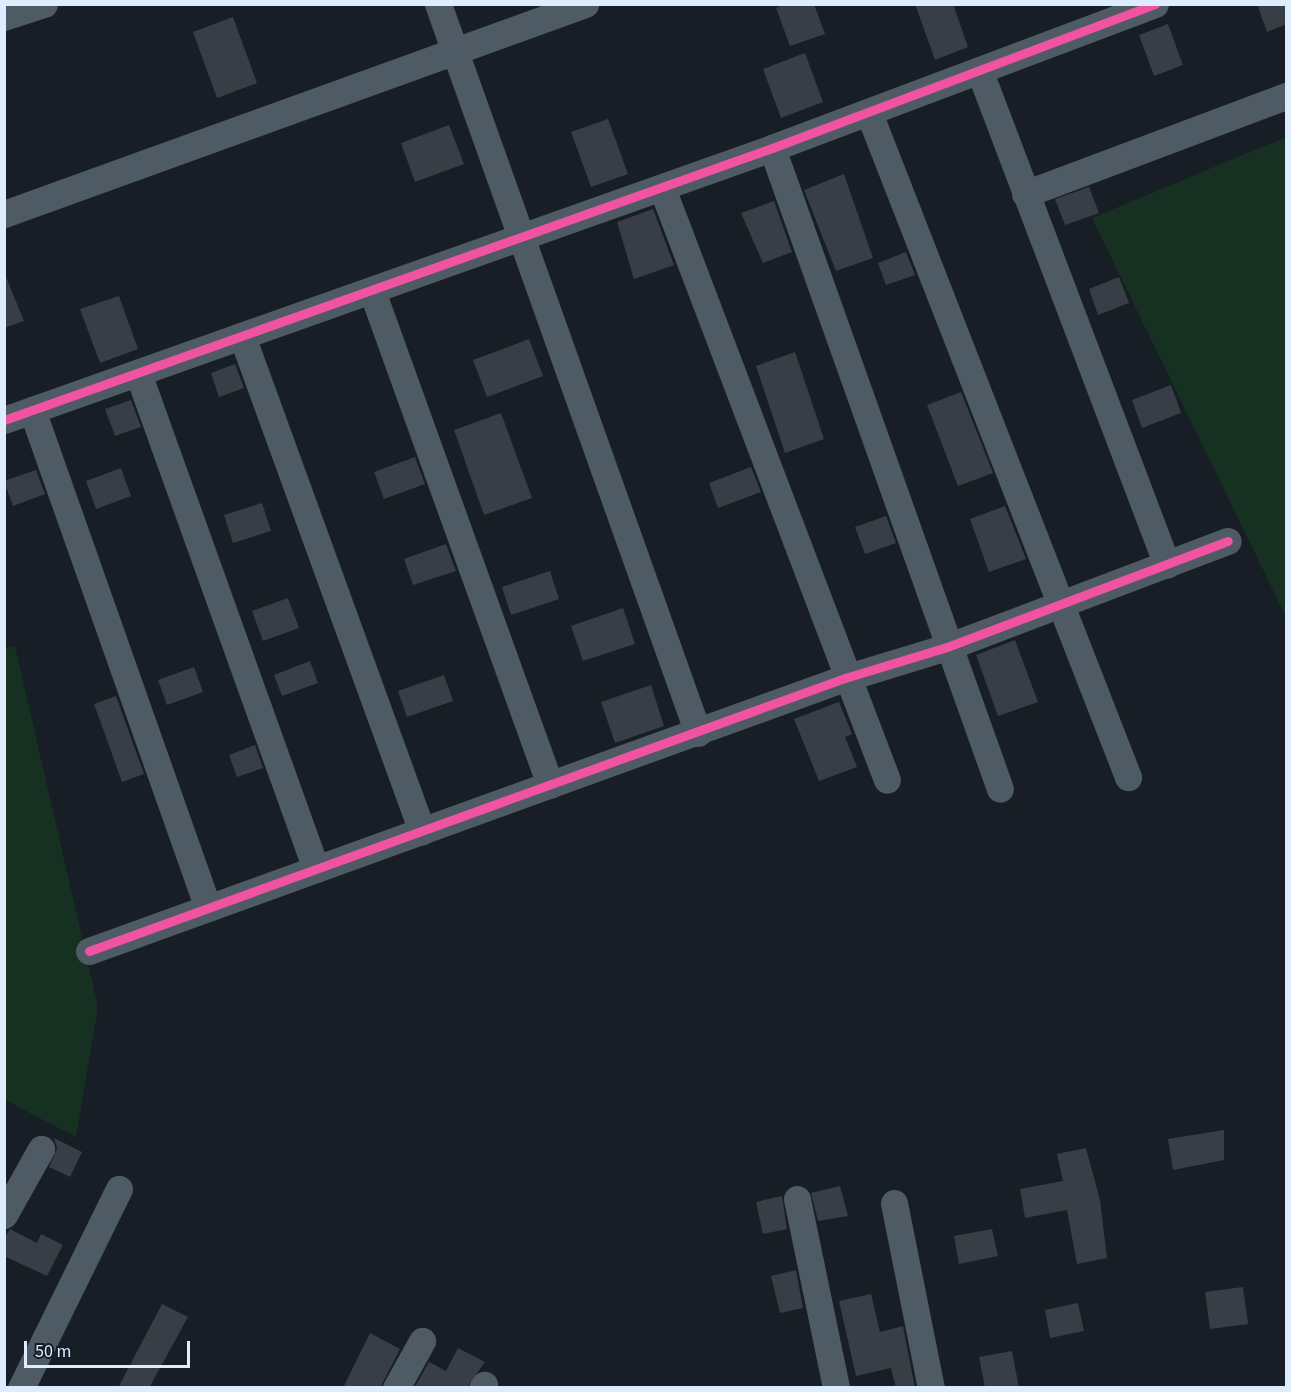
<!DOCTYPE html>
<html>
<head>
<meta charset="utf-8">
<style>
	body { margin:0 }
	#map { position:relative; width:1291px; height:1392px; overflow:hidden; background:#181e25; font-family:"Source Sans 3",sans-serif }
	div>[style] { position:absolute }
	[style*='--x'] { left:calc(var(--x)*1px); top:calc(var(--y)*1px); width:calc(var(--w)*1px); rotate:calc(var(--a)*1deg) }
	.green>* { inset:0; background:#163022 }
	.building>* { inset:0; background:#373e46 }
	.street>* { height:27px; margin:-13.5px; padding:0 13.5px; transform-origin:13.5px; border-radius:13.5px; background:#4e5a64 }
	.cycleway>* { height:9px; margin:-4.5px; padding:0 4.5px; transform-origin:4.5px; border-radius:4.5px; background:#f153a3 }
	span { translate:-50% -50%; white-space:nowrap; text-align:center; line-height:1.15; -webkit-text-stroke:4.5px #131d2a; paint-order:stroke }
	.frame { position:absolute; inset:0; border:6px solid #deedfd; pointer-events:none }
	.scale { position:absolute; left:24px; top:1341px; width:166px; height:27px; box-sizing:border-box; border:3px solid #deedfd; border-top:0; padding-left:8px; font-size:18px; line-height:21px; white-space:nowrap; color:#deedfd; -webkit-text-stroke:4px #131d2a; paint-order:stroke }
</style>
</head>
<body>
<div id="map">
	<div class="green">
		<i style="clip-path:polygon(1286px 137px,1286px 617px,1092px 218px)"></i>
		<i style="clip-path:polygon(15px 646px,98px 1007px,76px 1137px,5px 1100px,4px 648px)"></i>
	</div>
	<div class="building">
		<i style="clip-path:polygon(786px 4px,814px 4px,825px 34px,790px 46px,776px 8px)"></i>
		<i style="clip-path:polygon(915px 4px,953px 4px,968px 47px,935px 60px)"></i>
		<i style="clip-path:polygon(1257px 4px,1287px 4px,1287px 24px,1267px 32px)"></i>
		<i style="clip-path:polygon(233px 17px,257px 83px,217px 98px,193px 32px)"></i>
		<i style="clip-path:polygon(1168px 24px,1183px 65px,1154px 76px,1139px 35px)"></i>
		<i style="clip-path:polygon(805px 53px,823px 102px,781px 118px,763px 69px)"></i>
		<i style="clip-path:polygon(608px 119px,628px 174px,591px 187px,571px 132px)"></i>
		<i style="clip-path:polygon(449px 125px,464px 164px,415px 182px,401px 143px)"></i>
		<i style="clip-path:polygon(844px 174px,873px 258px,836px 271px,804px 190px)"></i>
		<i style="clip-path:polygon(1089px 187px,1099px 213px,1065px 225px,1055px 199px)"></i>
		<i style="clip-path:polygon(774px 201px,792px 252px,763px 263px,741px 213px)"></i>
		<i style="clip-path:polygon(653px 209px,674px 265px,634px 279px,617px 222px)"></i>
		<i style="clip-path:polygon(906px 252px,915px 275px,886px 285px,878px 263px)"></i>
		<i style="clip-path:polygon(4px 272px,24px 321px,4px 328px)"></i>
		<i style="clip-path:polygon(1119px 277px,1129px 303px,1098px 315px,1089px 289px)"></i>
		<i style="clip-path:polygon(119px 296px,138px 349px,100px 363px,80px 309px)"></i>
		<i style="clip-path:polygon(529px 339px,543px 376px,487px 397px,473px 360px)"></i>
		<i style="clip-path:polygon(795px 352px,824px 439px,785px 453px,756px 366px)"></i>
		<i style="clip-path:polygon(235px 364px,244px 388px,219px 397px,211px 373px)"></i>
		<i style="clip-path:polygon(1171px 385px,1181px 413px,1142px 428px,1132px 400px)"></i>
		<i style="clip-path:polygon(961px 392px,993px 473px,958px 486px,927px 405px)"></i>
		<i style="clip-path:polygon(131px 400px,141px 427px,115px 436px,105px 409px)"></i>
		<i style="clip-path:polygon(501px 413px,532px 498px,484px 515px,454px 430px)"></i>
		<i style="clip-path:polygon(415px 457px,425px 484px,384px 499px,374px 472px)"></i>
		<i style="clip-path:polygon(751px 467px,761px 492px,718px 508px,709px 483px)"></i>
		<i style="clip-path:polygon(121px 468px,131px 496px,96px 509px,86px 481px)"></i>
		<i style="clip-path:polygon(36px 470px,45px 494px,13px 506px,4px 481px)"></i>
		<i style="clip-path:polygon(262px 503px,271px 531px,233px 543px,224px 515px)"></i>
		<i style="clip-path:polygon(1005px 506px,1026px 559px,989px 572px,970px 519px)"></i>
		<i style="clip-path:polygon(886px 516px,896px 543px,865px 554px,855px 527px)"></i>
		<i style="clip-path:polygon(446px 544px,456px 571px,413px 585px,404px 559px)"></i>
		<i style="clip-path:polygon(550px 571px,559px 599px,511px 615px,502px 587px)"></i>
		<i style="clip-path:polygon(288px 598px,299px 628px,263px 641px,252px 611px)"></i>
		<i style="clip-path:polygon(623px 608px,635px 644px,583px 661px,571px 626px)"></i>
		<i style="clip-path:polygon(1015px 640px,1038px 702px,998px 716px,976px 655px)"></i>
		<i style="clip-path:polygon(310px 661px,318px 683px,282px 696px,274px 675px)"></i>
		<i style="clip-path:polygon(194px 667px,203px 692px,167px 705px,158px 680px)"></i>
		<i style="clip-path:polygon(444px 675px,453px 701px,407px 717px,398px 691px)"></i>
		<i style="clip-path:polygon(651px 685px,664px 726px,615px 743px,601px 702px)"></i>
		<i style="clip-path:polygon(116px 696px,144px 774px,122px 782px,94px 704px)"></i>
		<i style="clip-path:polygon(839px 702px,852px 734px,845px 737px,857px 767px,819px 781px,794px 719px)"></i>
		<i style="clip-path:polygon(255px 745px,263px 768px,237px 777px,229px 755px)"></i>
		<i style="clip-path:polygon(1224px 1130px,1224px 1160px,1173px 1170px,1168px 1139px)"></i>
		<i style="clip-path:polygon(54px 1138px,82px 1152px,70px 1177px,49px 1167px,57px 1149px)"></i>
		<i style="clip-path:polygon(1086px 1148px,1100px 1200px,1107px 1258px,1077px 1264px,1067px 1210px,1025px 1218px,1020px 1189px,1063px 1181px,1057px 1154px)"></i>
		<i style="clip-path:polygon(840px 1186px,848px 1216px,818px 1221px,811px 1193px)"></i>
		<i style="clip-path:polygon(782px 1196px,787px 1229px,763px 1234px,756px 1202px)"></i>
		<i style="clip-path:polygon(10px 1229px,37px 1243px,41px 1234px,63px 1245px,47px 1276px,4px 1256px,4px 1238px)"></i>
		<i style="clip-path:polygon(992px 1229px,998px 1256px,959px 1264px,954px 1236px)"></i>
		<i style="clip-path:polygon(796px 1270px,803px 1308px,780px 1313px,771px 1276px)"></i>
		<i style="clip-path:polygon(1243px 1287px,1248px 1324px,1210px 1329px,1205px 1292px)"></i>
		<i style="clip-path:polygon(871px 1294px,880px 1332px,903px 1326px,915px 1388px,896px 1388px,891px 1368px,856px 1376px,839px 1301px)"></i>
		<i style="clip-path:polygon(1078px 1303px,1084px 1331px,1050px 1338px,1045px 1310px)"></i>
		<i style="clip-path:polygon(162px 1304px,188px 1317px,149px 1388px,118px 1388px)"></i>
		<i style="clip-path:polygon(370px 1333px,400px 1349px,380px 1388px,343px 1388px)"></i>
		<i style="clip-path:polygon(458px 1348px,485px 1362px,466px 1388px,414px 1388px,429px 1362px,446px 1371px)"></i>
		<i style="clip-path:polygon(1012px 1351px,1019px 1388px,985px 1388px,979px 1357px)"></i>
	</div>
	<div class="street">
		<i style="--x:438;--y:4;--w:774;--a:70.37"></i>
		<i style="--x:4;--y:17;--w:42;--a:-18"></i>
		<i style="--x:980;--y:72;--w:527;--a:69.23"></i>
		<i style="--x:869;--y:113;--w:713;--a:68.69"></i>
		<i style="--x:772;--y:148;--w:680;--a:70.42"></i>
		<i style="--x:662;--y:188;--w:633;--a:69.19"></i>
		<i style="--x:1025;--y:194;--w:279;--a:-20.6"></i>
		<i style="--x:4;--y:214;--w:618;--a:-19.87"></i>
		<i style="--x:372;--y:291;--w:525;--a:70.18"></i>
		<i style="--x:242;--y:336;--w:527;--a:70.02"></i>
		<i style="--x:138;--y:373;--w:527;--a:70.26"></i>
		<i style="--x:32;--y:410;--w:528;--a:70.54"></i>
		<i style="--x:4;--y:420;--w:815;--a:-19.5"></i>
		<i style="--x:772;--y:148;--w:409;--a:-20.6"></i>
		<i style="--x:89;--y:951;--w:804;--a:-19.86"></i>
		<i style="--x:845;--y:678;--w:107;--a:-16.9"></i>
		<i style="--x:947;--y:647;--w:300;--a:-20.7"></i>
		<i style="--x:797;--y:1199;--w:193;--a:78.3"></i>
		<i style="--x:894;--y:1203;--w:189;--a:78.7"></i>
		<i style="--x:4;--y:1215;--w:76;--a:-60.7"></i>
		<i style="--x:21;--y:1388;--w:222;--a:-63.8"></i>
		<i style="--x:396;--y:1388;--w:54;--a:-61"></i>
		<i style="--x:482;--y:1388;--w:4;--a:-56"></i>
	</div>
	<div class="cycleway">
		<i style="--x:4;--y:420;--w:815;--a:-19.5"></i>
		<i style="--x:772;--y:148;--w:409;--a:-20.6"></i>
		<i style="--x:89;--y:951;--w:804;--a:-19.86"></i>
		<i style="--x:845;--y:678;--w:107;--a:-16.9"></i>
		<i style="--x:947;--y:647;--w:300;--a:-20.7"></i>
	</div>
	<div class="frame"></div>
	<div class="scale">50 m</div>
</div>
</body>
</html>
